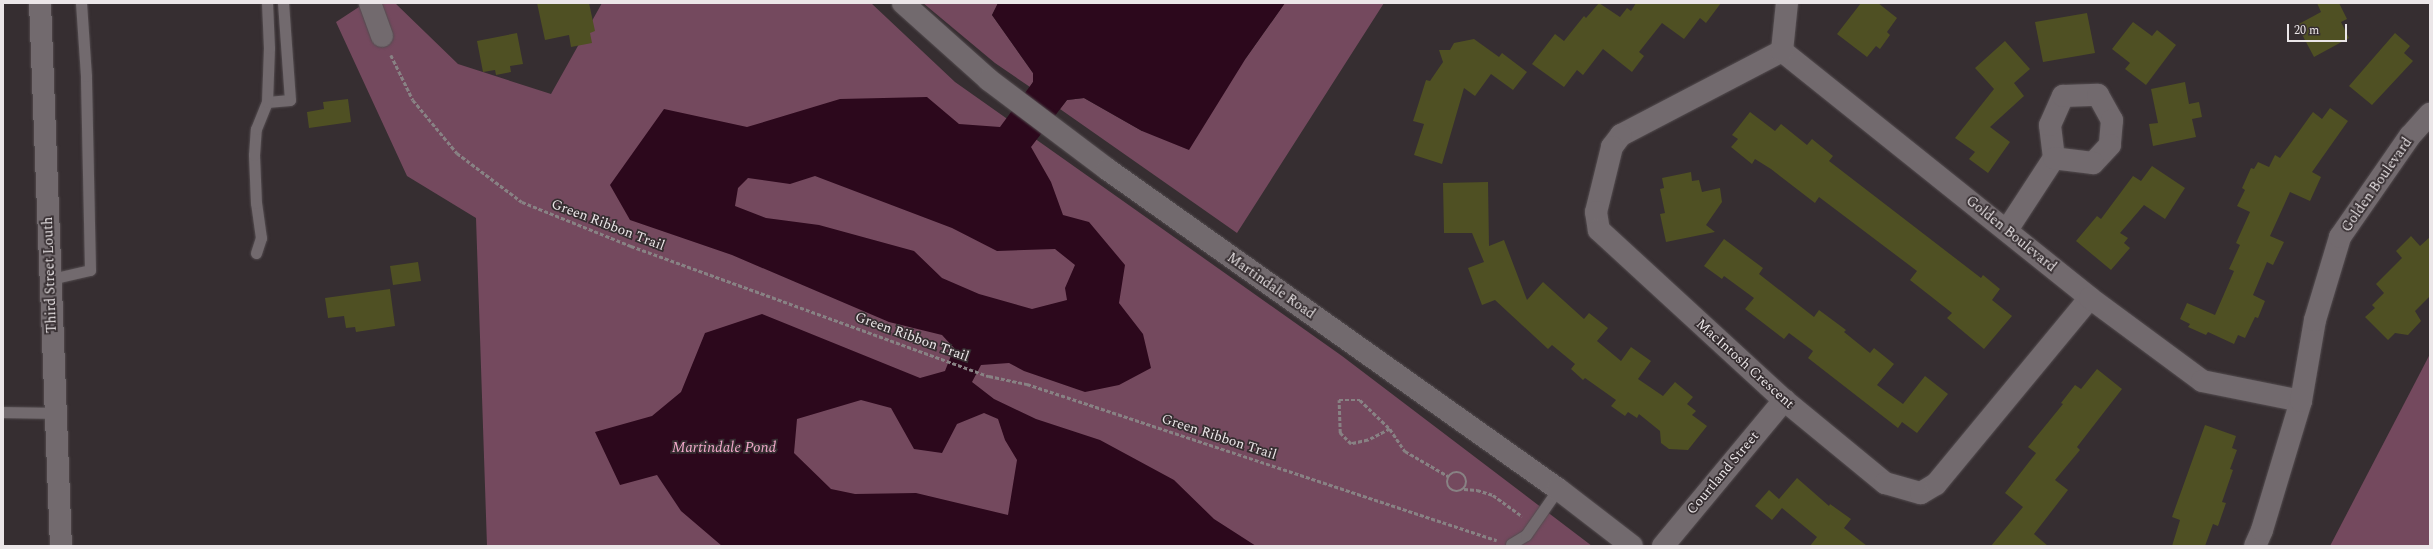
<!DOCTYPE html>
<html>
<head>
<meta charset="utf-8">
<style>
	body { margin:0 }
	#map { position:relative; width:2433px; height:549px; overflow:hidden; background:#362e31; font-family:Spectral,serif }
	div>[style] { position:absolute }
	[style*='--x'] { left:calc(var(--x)*1px); top:calc(var(--y)*1px); width:calc(var(--w)*1px); rotate:calc(var(--a)*1deg) }
	.forest>* { inset:0; background:#74495e }
	.water>* { inset:0; background:#2c081c }
	.building>* { inset:0; background:#4f5023 }
	.path>* { height:2.5px; margin-top:-1.25px; transform-origin:0; background:repeating-linear-gradient(90deg,#888284 0 4px,transparent 0 6px) }
	.path>.ring { margin:-1.25px; padding:0; box-sizing:content-box; background:none; border:2.5px solid #888284; border-radius:50% }
	.roads { filter:drop-shadow(0 0 1px #534c4f) drop-shadow(0 0 1px #534c4f) }
	.lane>* { height:11px; margin:-5.5px; padding:0 5.5px; transform-origin:5.5px; border-radius:5.5px; background:#726a6e }
	.street>* { height:22px; margin:-11px; padding:0 11px; transform-origin:11px; border-radius:11px; background:#726a6e }
	.secondary>* { height:22px; margin:-11px; padding:0 11px; transform-origin:11px; border-radius:11px; background:#726a6e }
	span { translate:-50% -50%; white-space:nowrap; text-align:center; line-height:1.15; -webkit-text-stroke:3.5px #362e31; paint-order:stroke }
	.street-label { font-size:14px; color:#ebe6e8 }
	.water-label { font-size:15px; color:#f1a8ca; font-style:italic }
	.frame { position:absolute; inset:0; border:4px solid #ebe6e8; pointer-events:none }
	.scale { position:absolute; left:2287px; top:24px; width:60px; height:18px; box-sizing:border-box; border:2px solid #ebe6e8; border-top:0; padding-left:5px; font-size:12px; line-height:14px; white-space:nowrap; color:#ebe6e8; -webkit-text-stroke:3px #362e31; paint-order:stroke }
</style>
</head>
<body>
<div id="map">
	<div class="forest">
		<i style="clip-path:polygon(365px 3px,395px 3px,458px 64px,551px 94px,602px 3px,871px 3px,955px 82px,1342px 356px,1592px 546px,487px 546px,476px 218px,407px 176px,336px 22px)"></i>
		<i style="clip-path:polygon(923px 3px,998px 3px,992px 15px,1033px 73px,1033px 82px,1030px 87px,995px 63px)"></i>
		<i style="clip-path:polygon(1285px 3px,1384px 3px,1237px 233px,1060px 109px,1067px 100px,1084px 98px,1142px 131px,1246px 58px)"></i>
		<i style="clip-path:polygon(2430px 354px,2430px 546px,2330px 546px)"></i>
	</div>
	<div class="water">
		<i style="clip-path:polygon(evenodd,998px 3px,1285px 3px,1246px 58px,1189px 150px,1142px 131px,1084px 98px,1067px 100px,1031px 147px,1051px 182px,1063px 215px,1089px 222px,1125px 265px,1119px 303px,1143px 334px,1151px 368px,1119px 385px,1085px 392px,1024px 371px,1009px 363px,981px 365px,972px 382px,994px 399px,1036px 419px,1100px 440px,1174px 480px,1214px 519px,1256px 546px,722px 546px,681px 511px,657px 475px,620px 485px,595px 432px,652px 416px,681px 392px,705px 333px,762px 314px,920px 378px,945px 371px,954px 348px,942px 335px,889px 322px,732px 255px,630px 220px,610px 185px,664px 109px,747px 127px,840px 99px,927px 97px,959px 124px,1000px 127px,1033px 82px,1033px 73px,992px 15px,998px 3px,815px 176px,952px 228px,997px 251px,1055px 249px,1075px 265px,1065px 288px,1067px 300px,1032px 309px,979px 294px,942px 278px,914px 251px,819px 225px,766px 218px,735px 206px,738px 188px,748px 178px,790px 184px,815px 176px,998px 3px,861px 400px,891px 408px,914px 449px,942px 453px,957px 424px,984px 413px,998px 419px,1005px 440px,1017px 460px,1008px 515px,916px 493px,855px 494px,831px 489px,794px 453px,797px 419px,861px 400px)"></i>
	</div>
	<div class="building">
		<i style="clip-path:polygon(537px 3px,589px 3px,595px 31px,590px 33px,592px 43px,571px 47px,569px 35px,545px 40px)"></i>
		<i style="clip-path:polygon(1599px 3px,1620px 17px,1627px 8px,1631px 11px,1636px 3px,1721px 3px,1706px 23px,1700px 18px,1684px 39px,1662px 23px,1639px 52px,1644px 56px,1632px 72px,1603px 49px,1583px 75px,1577px 70px,1564px 87px,1532px 64px,1555px 34px,1564px 41px,1584px 16px,1586px 18px)"></i>
		<i style="clip-path:polygon(1861px 3px,1878px 3px,1897px 18px,1887px 32px,1890px 35px,1880px 49px,1876px 46px,1867px 57px,1837px 34px)"></i>
		<i style="clip-path:polygon(2317px 3px,2339px 3px,2347px 19px,2341px 22px,2349px 38px,2314px 57px,2297px 25px,2321px 12px)"></i>
		<i style="clip-path:polygon(2087px 13px,2095px 53px,2043px 62px,2035px 22px)"></i>
		<i style="clip-path:polygon(2133px 22px,2152px 36px,2157px 30px,2176px 45px,2146px 85px,2125px 69px,2130px 63px,2112px 49px)"></i>
		<i style="clip-path:polygon(517px 33px,523px 64px,510px 66px,511px 72px,496px 75px,495px 70px,483px 72px,477px 41px)"></i>
		<i style="clip-path:polygon(2395px 33px,2410px 46px,2404px 53px,2413px 61px,2372px 105px,2349px 86px)"></i>
		<i style="clip-path:polygon(1474px 39px,1499px 57px,1502px 53px,1527px 72px,1513px 90px,1491px 74px,1475px 96px,1464px 88px,1442px 164px,1414px 155px,1424px 124px,1413px 121px,1426px 80px,1430px 81px,1443px 62px,1439px 50px,1450px 50px,1454px 43px)"></i>
		<i style="clip-path:polygon(2005px 41px,2030px 69px,2014px 83px,2024px 96px,1990px 127px,2010px 142px,1988px 173px,1969px 159px,1975px 152px,1955px 138px,1994px 89px,1975px 68px)"></i>
		<i style="clip-path:polygon(2185px 82px,2189px 104px,2199px 102px,2202px 117px,2192px 119px,2196px 137px,2153px 146px,2149px 124px,2158px 123px,2151px 89px)"></i>
		<i style="clip-path:polygon(348px 99px,351px 122px,309px 128px,307px 112px,324px 109px,323px 102px)"></i>
		<i style="clip-path:polygon(2330px 108px,2348px 121px,2312px 172px,2321px 177px,2310px 201px,2290px 192px,2270px 236px,2284px 242px,2273px 265px,2267px 262px,2253px 295px,2265px 301px,2258px 318px,2255px 317px,2245px 338px,2238px 335px,2234px 344px,2208px 332px,2206px 335px,2188px 327px,2190px 324px,2180px 319px,2187px 303px,2215px 315px,2234px 271px,2229px 269px,2240px 245px,2236px 243px,2250px 212px,2237px 206px,2245px 190px,2242px 188px,2251px 168px,2254px 169px,2258px 162px,2269px 167px,2275px 155px,2280px 158px,2313px 112px,2322px 119px)"></i>
		<i style="clip-path:polygon(1750px 112px,1775px 131px,1781px 124px,1807px 145px,1812px 139px,1833px 156px,1829px 161px,1981px 278px,1983px 275px,2000px 289px,1992px 300px,2012px 316px,1984px 349px,1947px 318px,1952px 313px,1910px 280px,1917px 271px,1819px 197px,1815px 203px,1771px 169px,1755px 159px,1752px 164px,1731px 147px,1738px 139px,1732px 135px)"></i>
		<i style="clip-path:polygon(2152px 166px,2185px 188px,2165px 219px,2144px 205px,2120px 233px,2128px 238px,2124px 243px,2130px 248px,2111px 270px,2076px 241px,2097px 216px,2101px 219px,2133px 176px,2141px 181px)"></i>
		<i style="clip-path:polygon(1691px 172px,1692px 181px,1699px 180px,1702px 192px,1720px 188px,1722px 202px,1706px 225px,1715px 232px,1666px 242px,1660px 214px,1665px 213px,1660px 189px,1664px 188px,1662px 178px)"></i>
		<i style="clip-path:polygon(1488px 182px,1489px 246px,1504px 240px,1527px 300px,1543px 282px,1584px 319px,1589px 313px,1608px 328px,1597px 341px,1621px 361px,1631px 347px,1651px 361px,1638px 379px,1663px 396px,1675px 382px,1693px 397px,1687px 404px,1696px 411px,1692px 415px,1707px 426px,1688px 450px,1669px 449px,1661px 443px,1660px 431px,1639px 414px,1637px 418px,1628px 412px,1625px 416px,1611px 406px,1616px 400px,1585px 378px,1583px 380px,1571px 369px,1575px 364px,1552px 345px,1548px 349px,1495px 300px,1482px 305px,1468px 268px,1484px 262px,1472px 233px,1444px 233px,1443px 183px)"></i>
		<i style="clip-path:polygon(2411px 236px,2420px 246px,2430px 237px,2430px 296px,2415px 311px,2421px 321px,2408px 335px,2395px 333px,2388px 340px,2365px 317px,2375px 308px,2372px 305px,2384px 293px,2376px 284px,2402px 258px,2396px 251px)"></i>
		<i style="clip-path:polygon(1724px 239px,1763px 268px,1759px 274px,1814px 317px,1819px 310px,1846px 330px,1844px 332px,1870px 353px,1874px 348px,1894px 364px,1877px 385px,1903px 404px,1925px 376px,1948px 394px,1917px 433px,1902px 422px,1898px 428px,1808px 358px,1813px 351px,1789px 333px,1784px 339px,1745px 309px,1754px 298px,1724px 276px,1722px 279px,1704px 266px)"></i>
		<i style="clip-path:polygon(418px 262px,421px 281px,393px 285px,390px 266px)"></i>
		<i style="clip-path:polygon(390px 289px,395px 326px,356px 332px,355px 327px,346px 328px,344px 316px,328px 318px,325px 298px)"></i>
		<i style="clip-path:polygon(2097px 369px,2122px 389px,2077px 447px,2080px 450px,2055px 480px,2068px 490px,2034px 534px,2048px 546px,1991px 546px,2023px 507px,2005px 493px,2036px 453px,2028px 447px,2063px 404px,2061px 403px,2075px 385px,2081px 389px)"></i>
		<i style="clip-path:polygon(2205px 425px,2236px 436px,2232px 448px,2237px 450px,2230px 469px,2233px 470px,2222px 502px,2226px 503px,2218px 526px,2213px 524px,2205px 546px,2172px 546px,2180px 520px,2172px 517px)"></i>
		<i style="clip-path:polygon(1797px 478px,1829px 506px,1830px 504px,1851px 519px,1844px 528px,1867px 546px,1810px 546px,1817px 537px,1782px 508px,1772px 520px,1755px 506px,1769px 490px,1779px 499px)"></i>
	</div>
	<div class="path">
		<i style="--x:391;--y:55;--w:50;--a:63.9"></i>
		<i style="--x:413;--y:100;--w:69;--a:50.3"></i>
		<i style="--x:457;--y:153;--w:81;--a:37"></i>
		<i style="--x:522;--y:202;--w:118;--a:22"></i>
		<i style="--x:631;--y:246;--w:381;--a:20"></i>
		<i style="--x:989;--y:376;--w:39;--a:12"></i>
		<i style="--x:1027;--y:384;--w:495;--a:18.4"></i>
		<i style="--x:1390;--y:429;--w:25;--a:153"></i>
		<i style="--x:1368;--y:440;--w:17;--a:167"></i>
		<i style="--x:1351;--y:444;--w:16;--a:-135"></i>
		<i style="--x:1340;--y:433;--w:33;--a:-92"></i>
		<i style="--x:1339;--y:400;--w:21;--a:0"></i>
		<i style="--x:1360;--y:400;--w:36;--a:44"></i>
		<i style="--x:1386;--y:425;--w:6;--a:45"></i>
		<i style="--x:1390;--y:429;--w:27;--a:56"></i>
		<i style="--x:1405;--y:451;--w:50;--a:30.2"></i>
		<i class="ring" style="left:1447px;top:472px;width:17.5px;height:17.5px"></i>
		<i style="--x:1464;--y:489;--w:13;--a:4"></i>
		<i style="--x:1477;--y:490;--w:17;--a:17"></i>
		<i style="--x:1493;--y:495;--w:36;--a:36"></i>
	</div>
	<div class="roads">
		<div class="lane">
			<i style="--x:267;--y:102;--w:23;--a:-5"></i>
			<i style="--x:290;--y:100;--w:97;--a:-94.1"></i>
			<i style="--x:256;--y:253;--w:16;--a:-72"></i>
			<i style="--x:261;--y:238;--w:35;--a:-98"></i>
			<i style="--x:256;--y:203;--w:48;--a:-92.4"></i>
			<i style="--x:254;--y:155;--w:26;--a:-86"></i>
			<i style="--x:256;--y:129;--w:29;--a:-68"></i>
			<i style="--x:267;--y:102;--w:54;--a:-87.9"></i>
			<i style="--x:269;--y:48;--w:45;--a:-92.5"></i>
			<i style="--x:51;--y:279;--w:40;--a:-13"></i>
			<i style="--x:90;--y:270;--w:194;--a:-91.2"></i>
			<i style="--x:86;--y:76;--w:73;--a:-93.9"></i>
			<i style="--x:3;--y:412;--w:52;--a:1.1"></i>
			<i style="--x:1511;--y:544;--w:17;--a:-31"></i>
			<i style="--x:1526;--y:535;--w:56;--a:-55.2"></i>
		</div>
		<div class="street">
			<i style="--x:370;--y:3;--w:35;--a:70"></i>
			<i style="--x:1782;--y:51;--w:182;--a:152.4"></i>
			<i style="--x:1621;--y:135;--w:15;--a:127"></i>
			<i style="--x:1612;--y:147;--w:67;--a:103.8"></i>
			<i style="--x:1596;--y:212;--w:18;--a:81"></i>
			<i style="--x:1599;--y:230;--w:251;--a:42.6"></i>
			<i style="--x:1784;--y:400;--w:131;--a:39.4"></i>
			<i style="--x:1885;--y:483;--w:37;--a:16"></i>
			<i style="--x:1921;--y:493;--w:17;--a:-31"></i>
			<i style="--x:1936;--y:484;--w:241;--a:-50.4"></i>
			<i style="--x:1782;--y:51;--w:395;--a:38.7"></i>
			<i style="--x:2090;--y:298;--w:139;--a:36.5"></i>
			<i style="--x:2202;--y:381;--w:101;--a:11.4"></i>
			<i style="--x:1782;--y:51;--w:48;--a:-84.1"></i>
			<i style="--x:2007;--y:230;--w:86;--a:-56.9"></i>
			<i style="--x:2054;--y:158;--w:33;--a:-97"></i>
			<i style="--x:2050;--y:125;--w:32;--a:-66"></i>
			<i style="--x:2063;--y:96;--w:35;--a:-2"></i>
			<i style="--x:2098;--y:95;--w:29;--a:61"></i>
			<i style="--x:2112;--y:120;--w:25;--a:95"></i>
			<i style="--x:2110;--y:145;--w:25;--a:133"></i>
			<i style="--x:2093;--y:163;--w:39;--a:-173"></i>
			<i style="--x:1663;--y:546;--w:190;--a:-50.3"></i>
			<i style="--x:2255;--y:546;--w:17;--a:-66"></i>
			<i style="--x:2262;--y:530;--w:135;--a:-73.2"></i>
			<i style="--x:2301;--y:401;--w:82;--a:-80.2"></i>
			<i style="--x:2315;--y:320;--w:87;--a:-73.2"></i>
			<i style="--x:2340;--y:237;--w:123;--a:-55.3"></i>
			<i style="--x:2410;--y:136;--w:30;--a:-48"></i>
		</div>
		<div class="secondary">
			<i style="--x:40;--y:3;--w:543;--a:87.79"></i>
			<i style="--x:903;--y:3;--w:115;--a:41.8"></i>
			<i style="--x:989;--y:80;--w:148;--a:37"></i>
			<i style="--x:1107;--y:169;--w:553;--a:35.36"></i>
			<i style="--x:1558;--y:489;--w:93;--a:37.6"></i>
		</div>
	</div>
	<div class="street-label">
		<span style="left:2377px;top:185px;rotate:-55deg">Golden Boulevard</span>
		<span style="left:608px;top:225px;rotate:21deg">Green Ribbon Trail</span>
		<span style="left:2011px;top:234px;rotate:39deg">Golden Boulevard</span>
		<span style="left:50px;top:275px;rotate:-92deg">Third Street Louth</span>
		<span style="left:1271px;top:286px;rotate:35deg">Martindale Road</span>
		<span style="left:912px;top:337px;rotate:20deg">Green Ribbon Trail</span>
		<span style="left:1745px;top:364px;rotate:42deg">MacIntosh Crescent</span>
		<span style="left:1219px;top:437px;rotate:18deg">Green Ribbon Trail</span>
		<span style="left:1723px;top:473px;rotate:-50deg">Courtland Street</span>
	</div>
	<div class="water-label">
		<span style="left:724px;top:448px">Martindale Pond</span>
	</div>
	<div class="frame"></div>
	<div class="scale">20 m</div>
</div>
</body>
</html>
